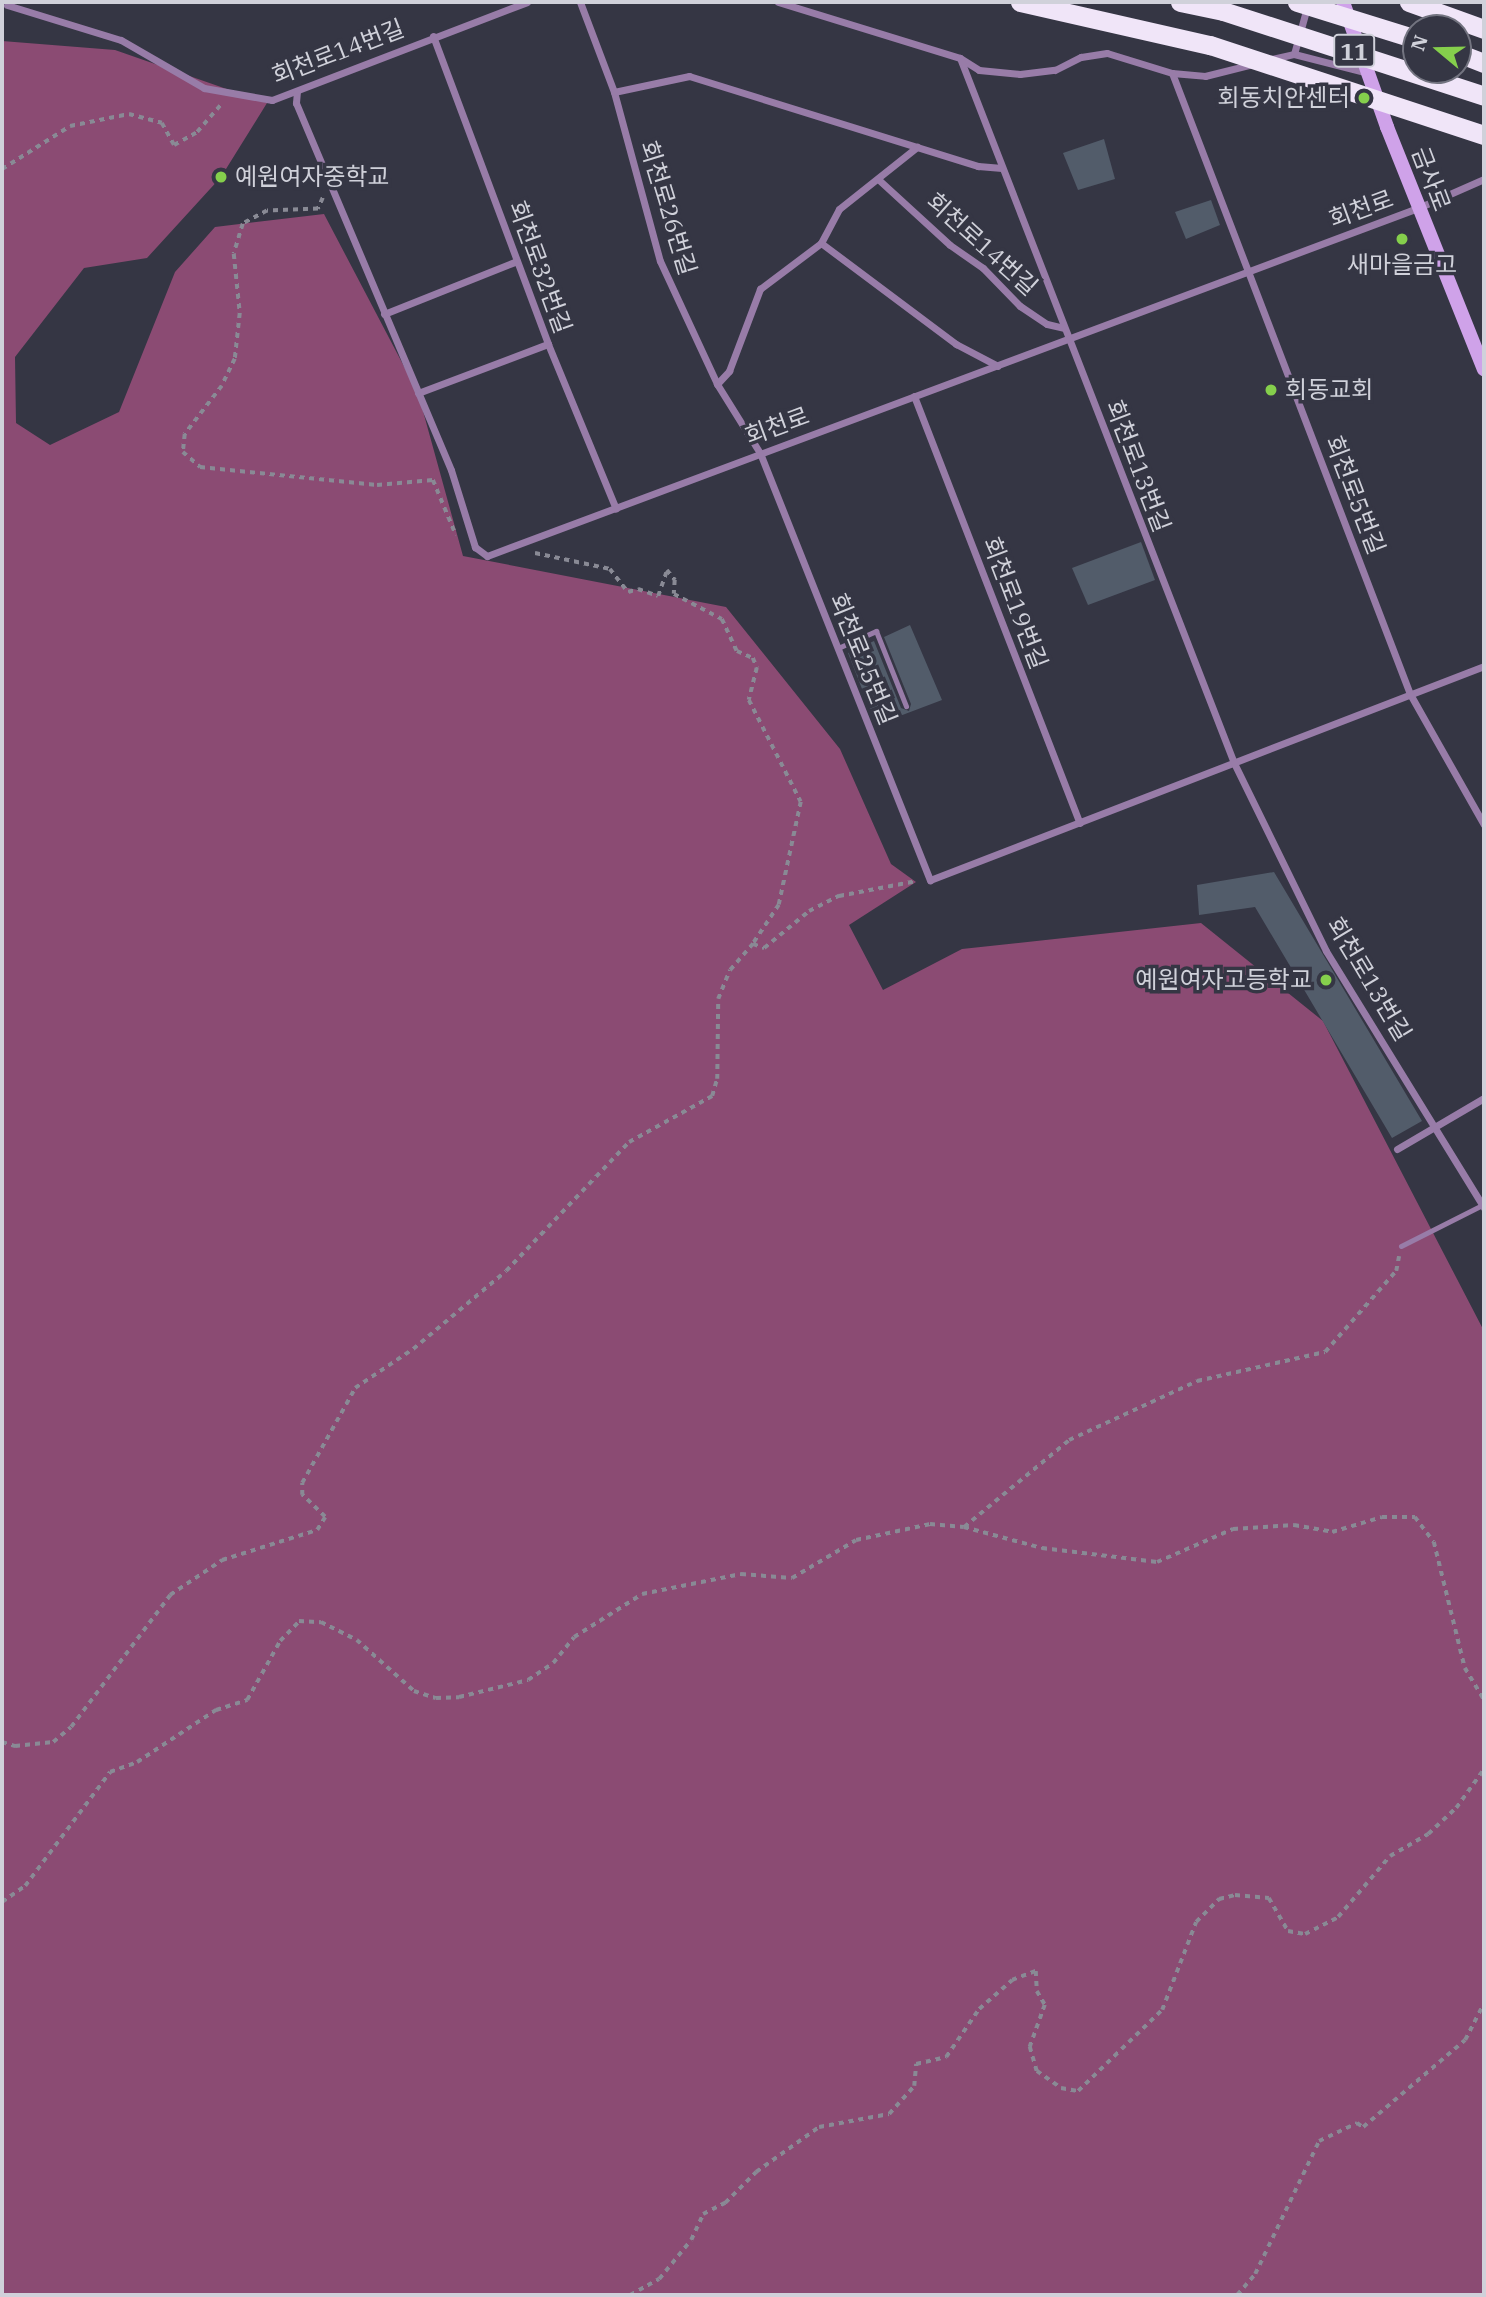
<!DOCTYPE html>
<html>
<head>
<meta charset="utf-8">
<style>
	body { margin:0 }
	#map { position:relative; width:1486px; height:2297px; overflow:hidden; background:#353644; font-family:"IBM Plex Serif","Noto Sans KR",serif }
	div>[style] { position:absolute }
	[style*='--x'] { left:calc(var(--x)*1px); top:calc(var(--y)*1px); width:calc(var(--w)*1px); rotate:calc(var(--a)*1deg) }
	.forest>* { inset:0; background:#8b4b73 }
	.building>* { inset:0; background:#525c6a }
	.path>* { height:3.5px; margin-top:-1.75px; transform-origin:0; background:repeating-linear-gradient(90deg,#898a95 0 5px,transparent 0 10px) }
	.service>* { height:5px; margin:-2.5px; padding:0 2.5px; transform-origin:2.5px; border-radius:2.5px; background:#987ca8 }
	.minor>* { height:7px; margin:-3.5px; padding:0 3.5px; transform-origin:3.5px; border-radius:3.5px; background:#987ca8 }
	.secondary>* { height:14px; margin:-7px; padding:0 7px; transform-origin:7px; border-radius:7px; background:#cfa2e9 }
	.trunk>* { height:19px; margin:-9.5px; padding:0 9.5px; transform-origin:9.5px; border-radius:9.5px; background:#f0e5f8 }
	.trunk-bridge>* { height:19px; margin:-9.5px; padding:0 9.5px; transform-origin:9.5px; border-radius:9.5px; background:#f0e5f8 }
	.dots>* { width:19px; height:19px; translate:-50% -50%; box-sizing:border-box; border:4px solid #353644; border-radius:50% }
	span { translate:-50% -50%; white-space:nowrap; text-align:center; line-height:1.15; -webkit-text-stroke:7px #353644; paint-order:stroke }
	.shield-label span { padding:2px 5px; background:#353644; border:2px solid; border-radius:5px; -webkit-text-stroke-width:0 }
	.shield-label { font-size:23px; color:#d0d1da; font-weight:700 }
	.street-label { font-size:24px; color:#d0d1da }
	.poi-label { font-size:24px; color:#d0d1da }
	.right { translate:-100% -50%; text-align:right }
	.left { translate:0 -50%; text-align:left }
	.frame { position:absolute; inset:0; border:4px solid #d0d1da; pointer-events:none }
	.north { position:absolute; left:1402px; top:14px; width:70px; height:70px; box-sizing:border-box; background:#353644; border:2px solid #737480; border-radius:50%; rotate:289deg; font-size:19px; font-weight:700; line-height:28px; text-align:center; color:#d0d1da }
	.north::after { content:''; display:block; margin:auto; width:24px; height:32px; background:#85cf4c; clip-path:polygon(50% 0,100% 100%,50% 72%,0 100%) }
</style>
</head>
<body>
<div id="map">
	<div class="forest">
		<i style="clip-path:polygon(2px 41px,115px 50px,267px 103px,221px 177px,147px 258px,84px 268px,15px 357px,16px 423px,50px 445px,119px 412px,175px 272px,215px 227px,324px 214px,418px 393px,463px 556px,726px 607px,840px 749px,891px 864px,916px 882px,849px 925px,883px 990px,962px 949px,1201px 923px,1323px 1021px,1484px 1331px,1484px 2295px,2px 2295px)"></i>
	</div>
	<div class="building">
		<i style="clip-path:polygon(1104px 139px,1115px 179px,1078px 190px,1063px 153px)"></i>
		<i style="clip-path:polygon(1211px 200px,1220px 225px,1186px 239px,1175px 212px)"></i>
		<i style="clip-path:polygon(1141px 542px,1155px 580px,1088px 605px,1072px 568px)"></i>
		<i style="clip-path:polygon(910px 625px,942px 700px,876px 725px,848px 653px,874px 641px,901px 708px,909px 711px,911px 704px,884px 637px)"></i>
		<i style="clip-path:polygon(1274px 872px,1422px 1121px,1392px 1138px,1255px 907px,1199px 915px,1197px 885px)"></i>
	</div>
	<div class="path">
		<i style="--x:2;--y:169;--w:80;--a:-32.3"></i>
		<i style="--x:70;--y:126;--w:60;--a:-11.5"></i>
		<i style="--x:129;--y:114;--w:34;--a:15"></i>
		<i style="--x:162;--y:123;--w:25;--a:61"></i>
		<i style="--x:174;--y:145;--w:26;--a:-29"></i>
		<i style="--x:197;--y:132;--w:37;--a:-49"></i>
		<i style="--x:323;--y:198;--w:12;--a:114"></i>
		<i style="--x:318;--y:209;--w:51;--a:177.8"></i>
		<i style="--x:267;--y:211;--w:27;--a:152"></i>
		<i style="--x:243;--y:224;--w:31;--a:107"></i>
		<i style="--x:234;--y:254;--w:59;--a:84.2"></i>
		<i style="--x:240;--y:313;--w:46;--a:96.2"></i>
		<i style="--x:235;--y:359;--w:30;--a:116"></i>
		<i style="--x:222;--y:386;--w:61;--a:127.6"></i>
		<i style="--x:185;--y:434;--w:18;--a:96"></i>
		<i style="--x:183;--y:452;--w:23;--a:41"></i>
		<i style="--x:200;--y:467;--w:178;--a:5.8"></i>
		<i style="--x:377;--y:485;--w:56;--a:-5.1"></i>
		<i style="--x:433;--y:480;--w:60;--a:67.3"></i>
		<i style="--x:535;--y:553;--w:77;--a:12"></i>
		<i style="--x:610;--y:569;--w:29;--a:52"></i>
		<i style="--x:628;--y:592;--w:10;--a:-17"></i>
		<i style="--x:638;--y:589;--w:21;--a:19"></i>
		<i style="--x:658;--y:596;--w:28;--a:-71"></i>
		<i style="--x:667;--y:570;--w:13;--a:51"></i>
		<i style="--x:675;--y:580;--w:14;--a:94"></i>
		<i style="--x:674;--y:594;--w:54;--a:27.5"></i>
		<i style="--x:722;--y:619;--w:35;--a:65"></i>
		<i style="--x:737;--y:651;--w:17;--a:24"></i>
		<i style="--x:753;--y:658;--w:11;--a:68"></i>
		<i style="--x:757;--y:668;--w:33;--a:104"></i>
		<i style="--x:749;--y:700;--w:114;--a:63"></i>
		<i style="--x:801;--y:802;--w:105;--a:102.1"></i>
		<i style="--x:779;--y:905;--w:47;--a:123.7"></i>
		<i style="--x:964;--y:1527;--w:136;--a:-39.6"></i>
		<i style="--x:1069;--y:1440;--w:141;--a:-24.7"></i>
		<i style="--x:1197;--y:1381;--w:131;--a:-12.8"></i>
		<i style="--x:1325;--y:1352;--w:108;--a:-48.8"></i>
		<i style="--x:1396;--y:1271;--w:15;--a:-79"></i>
		<i style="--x:2;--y:1742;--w:14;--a:17"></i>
		<i style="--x:15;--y:1746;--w:38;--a:-6"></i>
		<i style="--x:53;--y:1742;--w:23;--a:-40"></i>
		<i style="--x:71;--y:1727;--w:165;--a:-53.1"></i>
		<i style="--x:170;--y:1595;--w:63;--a:-33.9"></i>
		<i style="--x:222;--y:1560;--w:100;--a:-17.5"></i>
		<i style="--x:317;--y:1530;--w:15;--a:-58"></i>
		<i style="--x:325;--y:1517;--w:32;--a:-136"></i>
		<i style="--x:302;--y:1495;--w:12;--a:-90"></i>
		<i style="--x:302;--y:1483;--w:109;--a:-60.8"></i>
		<i style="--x:355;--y:1388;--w:70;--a:-33.9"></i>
		<i style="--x:413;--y:1349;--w:121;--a:-40"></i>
		<i style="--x:506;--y:1271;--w:178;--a:-46.4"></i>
		<i style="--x:629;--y:1142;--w:95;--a:-29"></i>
		<i style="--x:712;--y:1096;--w:18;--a:-74"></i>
		<i style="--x:717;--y:1079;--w:80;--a:-89.3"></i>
		<i style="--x:718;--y:999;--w:31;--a:-68"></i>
		<i style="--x:730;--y:970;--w:35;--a:-49"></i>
		<i style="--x:753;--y:944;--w:12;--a:20"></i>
		<i style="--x:764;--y:948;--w:58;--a:-39.4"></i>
		<i style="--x:809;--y:911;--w:34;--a:-27"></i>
		<i style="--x:839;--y:896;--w:79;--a:-10.9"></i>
		<i style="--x:2;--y:1902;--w:28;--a:-35"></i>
		<i style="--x:25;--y:1886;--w:142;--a:-53.3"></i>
		<i style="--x:110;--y:1772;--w:29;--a:-20"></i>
		<i style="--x:137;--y:1762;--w:95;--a:-33.4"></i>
		<i style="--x:216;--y:1710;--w:33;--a:-18"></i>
		<i style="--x:247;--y:1700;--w:68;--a:-60.8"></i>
		<i style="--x:280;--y:1641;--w:28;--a:-46"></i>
		<i style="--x:299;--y:1621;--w:22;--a:3"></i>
		<i style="--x:321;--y:1622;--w:40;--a:26.6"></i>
		<i style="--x:357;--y:1640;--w:76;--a:41.8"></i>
		<i style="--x:414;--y:1691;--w:23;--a:18"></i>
		<i style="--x:436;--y:1698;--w:23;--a:-2"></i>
		<i style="--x:459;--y:1697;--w:71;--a:-13.8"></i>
		<i style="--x:528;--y:1680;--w:30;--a:-34"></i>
		<i style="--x:553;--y:1663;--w:33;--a:-51"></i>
		<i style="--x:574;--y:1637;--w:80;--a:-32.3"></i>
		<i style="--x:642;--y:1594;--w:101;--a:-11.4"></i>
		<i style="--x:741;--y:1574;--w:51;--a:4.5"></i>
		<i style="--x:792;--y:1578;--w:74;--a:-30.7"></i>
		<i style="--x:856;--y:1540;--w:76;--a:-12.2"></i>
		<i style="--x:930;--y:1524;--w:34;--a:5"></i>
		<i style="--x:964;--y:1527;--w:81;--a:15.1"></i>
		<i style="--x:1042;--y:1548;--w:116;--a:6.9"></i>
		<i style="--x:1157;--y:1562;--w:83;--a:-23.5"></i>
		<i style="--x:1233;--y:1529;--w:61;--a:-3.8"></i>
		<i style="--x:1294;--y:1525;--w:39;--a:10"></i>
		<i style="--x:1332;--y:1532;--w:52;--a:-16.7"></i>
		<i style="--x:1382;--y:1517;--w:33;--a:0"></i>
		<i style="--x:1415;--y:1517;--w:31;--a:53"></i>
		<i style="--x:1434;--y:1542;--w:130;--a:76.2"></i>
		<i style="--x:1465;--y:1668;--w:37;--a:59"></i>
		<i style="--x:630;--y:2295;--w:33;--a:-29"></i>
		<i style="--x:659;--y:2279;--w:50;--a:-50.6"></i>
		<i style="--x:691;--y:2240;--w:29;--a:-65"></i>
		<i style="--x:703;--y:2214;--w:25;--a:-27"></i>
		<i style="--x:725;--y:2203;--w:44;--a:-45"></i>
		<i style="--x:756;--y:2172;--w:77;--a:-35.5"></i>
		<i style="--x:819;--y:2127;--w:71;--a:-10.5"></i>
		<i style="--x:889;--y:2114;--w:38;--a:-48"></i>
		<i style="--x:914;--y:2086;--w:22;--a:-85"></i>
		<i style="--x:916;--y:2064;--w:31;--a:-13"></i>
		<i style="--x:946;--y:2057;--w:58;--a:-55.5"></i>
		<i style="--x:979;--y:2009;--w:44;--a:-41.3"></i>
		<i style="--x:1012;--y:1980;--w:26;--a:-21"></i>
		<i style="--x:1036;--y:1971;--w:20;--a:87"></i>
		<i style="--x:1037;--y:1991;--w:16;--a:60"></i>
		<i style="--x:1045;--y:2005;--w:45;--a:109.7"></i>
		<i style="--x:1030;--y:2047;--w:25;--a:74"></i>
		<i style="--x:1037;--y:2071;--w:29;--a:35"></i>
		<i style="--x:1061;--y:2088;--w:17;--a:10"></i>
		<i style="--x:1078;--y:2091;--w:117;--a:-44"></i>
		<i style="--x:1162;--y:2010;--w:94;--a:-68.9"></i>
		<i style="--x:1196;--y:1922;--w:33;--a:-45"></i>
		<i style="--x:1219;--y:1899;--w:16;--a:-14"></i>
		<i style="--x:1235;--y:1895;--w:34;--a:5"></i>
		<i style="--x:1269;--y:1898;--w:38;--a:60"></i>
		<i style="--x:1288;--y:1931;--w:17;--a:10"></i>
		<i style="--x:1305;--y:1934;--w:37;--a:-27"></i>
		<i style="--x:1338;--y:1917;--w:80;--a:-49.6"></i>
		<i style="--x:1390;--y:1856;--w:44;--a:-30.1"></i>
		<i style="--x:1428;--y:1834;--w:38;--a:-43"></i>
		<i style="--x:1456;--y:1808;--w:48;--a:-54.3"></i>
		<i style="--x:1237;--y:2295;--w:28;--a:-49"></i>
		<i style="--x:1255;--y:2274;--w:148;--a:-64.3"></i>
		<i style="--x:1319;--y:2141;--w:42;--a:-25.3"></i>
		<i style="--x:1357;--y:2123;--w:7;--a:34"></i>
		<i style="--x:1363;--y:2127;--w:134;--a:-40.5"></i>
		<i style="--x:1465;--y:2040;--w:42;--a:-62.8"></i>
	</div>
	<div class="service">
		<i style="--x:838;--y:648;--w:42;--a:-24.1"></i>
		<i style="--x:876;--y:631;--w:81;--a:68.2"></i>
		<i style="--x:1401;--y:1246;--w:91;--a:-26.8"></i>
	</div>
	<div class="minor">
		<i style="--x:580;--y:2;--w:96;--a:69.3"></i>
		<i style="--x:614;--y:92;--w:175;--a:74.8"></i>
		<i style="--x:660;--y:261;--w:136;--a:65.1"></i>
		<i style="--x:717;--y:384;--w:81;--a:58.1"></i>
		<i style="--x:760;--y:453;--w:460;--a:68.3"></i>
		<i style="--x:930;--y:880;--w:594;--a:-21.12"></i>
		<i style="--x:778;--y:2;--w:190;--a:17.1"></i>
		<i style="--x:960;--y:58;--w:22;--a:32"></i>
		<i style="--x:979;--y:70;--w:41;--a:5.6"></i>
		<i style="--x:1020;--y:74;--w:35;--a:-7"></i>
		<i style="--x:1055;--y:70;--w:29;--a:-27"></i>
		<i style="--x:1081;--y:57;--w:26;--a:-9"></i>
		<i style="--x:1107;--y:53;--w:68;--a:17.1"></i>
		<i style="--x:1172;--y:73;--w:33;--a:5"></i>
		<i style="--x:1205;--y:76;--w:49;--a:-14"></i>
		<i style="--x:7;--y:5;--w:119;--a:17.1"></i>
		<i style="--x:121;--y:40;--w:96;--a:30"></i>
		<i style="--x:204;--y:88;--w:69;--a:10"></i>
		<i style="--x:272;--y:100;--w:273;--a:-21"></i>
		<i style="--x:433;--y:36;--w:329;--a:69.5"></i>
		<i style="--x:548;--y:344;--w:178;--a:67.6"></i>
		<i style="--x:1294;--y:54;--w:49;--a:-74.5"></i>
		<i style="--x:960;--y:58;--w:756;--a:68.76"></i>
		<i style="--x:1234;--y:763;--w:209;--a:63.9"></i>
		<i style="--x:1326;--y:951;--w:302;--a:58.4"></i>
		<i style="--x:1272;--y:59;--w:23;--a:-13"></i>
		<i style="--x:1294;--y:54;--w:76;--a:14.4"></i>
		<i style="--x:1172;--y:73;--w:665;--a:69.03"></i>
		<i style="--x:1410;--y:694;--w:150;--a:60.5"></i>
		<i style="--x:297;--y:91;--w:12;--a:95"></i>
		<i style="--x:296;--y:103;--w:398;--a:67.1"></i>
		<i style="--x:451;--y:470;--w:81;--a:72.7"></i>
		<i style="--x:475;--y:547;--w:15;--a:37"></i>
		<i style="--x:487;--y:556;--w:994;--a:-20.5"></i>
		<i style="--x:1418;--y:208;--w:72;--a:-23.7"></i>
		<i style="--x:614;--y:92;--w:77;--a:-12"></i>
		<i style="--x:689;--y:76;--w:303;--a:17.3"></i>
		<i style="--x:978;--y:166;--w:24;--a:5"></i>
		<i style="--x:879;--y:180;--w:96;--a:42.5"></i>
		<i style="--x:950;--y:245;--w:40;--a:34.9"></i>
		<i style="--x:983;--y:268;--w:53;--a:45.8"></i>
		<i style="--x:1020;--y:306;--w:32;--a:34"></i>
		<i style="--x:1047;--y:324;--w:17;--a:13"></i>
		<i style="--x:821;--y:243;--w:169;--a:36.8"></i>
		<i style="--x:956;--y:344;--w:47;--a:27.6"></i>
		<i style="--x:384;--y:314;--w:143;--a:-21.7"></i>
		<i style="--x:717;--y:384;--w:18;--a:-47"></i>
		<i style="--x:729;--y:371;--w:88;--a:-69.3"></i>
		<i style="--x:760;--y:289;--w:76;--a:-37"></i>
		<i style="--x:821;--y:243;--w:38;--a:-62"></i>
		<i style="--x:839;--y:209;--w:100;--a:-38.5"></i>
		<i style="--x:418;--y:393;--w:139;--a:-20.7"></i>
		<i style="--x:914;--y:396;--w:458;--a:68.8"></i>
		<i style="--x:1397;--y:1149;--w:101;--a:-30.4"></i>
	</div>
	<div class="secondary">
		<i style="--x:1343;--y:2;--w:133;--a:70.6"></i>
		<i style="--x:1387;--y:127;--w:261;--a:68.2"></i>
	</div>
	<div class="trunk">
		<i style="--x:1020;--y:2;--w:195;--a:12.8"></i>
		<i style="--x:1180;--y:2;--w:44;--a:11.8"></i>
		<i style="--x:1409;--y:2;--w:80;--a:19.8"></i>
		<i style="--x:1458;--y:53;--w:28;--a:21"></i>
	</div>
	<div class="trunk-bridge">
		<i style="--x:1297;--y:2;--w:125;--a:17.3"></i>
		<i style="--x:1223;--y:11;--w:274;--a:18"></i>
		<i style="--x:1210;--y:45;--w:288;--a:18.2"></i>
	</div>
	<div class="dots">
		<i style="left:1364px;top:98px;background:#85cf4c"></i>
		<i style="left:221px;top:177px;background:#85cf4c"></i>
		<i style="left:1402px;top:239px;background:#85cf4c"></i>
		<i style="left:1271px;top:390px;background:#85cf4c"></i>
		<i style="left:1326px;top:980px;background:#85cf4c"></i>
	</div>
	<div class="shield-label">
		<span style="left:1354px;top:51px">11</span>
	</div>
	<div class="street-label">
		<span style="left:338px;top:52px;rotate:-21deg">회천로14번길</span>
		<span style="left:1431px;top:179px;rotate:69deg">금사로</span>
		<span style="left:668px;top:208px;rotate:73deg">회천로26번길</span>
		<span style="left:1361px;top:209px;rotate:-20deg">회천로</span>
		<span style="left:982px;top:244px;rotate:42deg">회천로14번길</span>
		<span style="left:540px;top:267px;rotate:70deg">회천로32번길</span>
		<span style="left:777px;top:426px;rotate:-20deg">회천로</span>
		<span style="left:1138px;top:466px;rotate:69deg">회천로13번길</span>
		<span style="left:1355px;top:495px;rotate:69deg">회천로5번길</span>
		<span style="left:1015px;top:603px;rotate:69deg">회천로19번길</span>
		<span style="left:863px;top:659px;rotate:68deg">회천로25번길</span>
		<span style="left:1369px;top:979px;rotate:59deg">회천로13번길</span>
	</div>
	<div class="poi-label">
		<span class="right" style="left:1350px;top:98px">회동치안센터</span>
		<span class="left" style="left:235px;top:177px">예원여자중학교</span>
		<span style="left:1402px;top:265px">새마을금고</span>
		<span class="left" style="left:1285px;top:390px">회동교회</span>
		<span class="right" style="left:1312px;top:980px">예원여자고등학교</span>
	</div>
	<div class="frame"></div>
	<div class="north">N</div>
</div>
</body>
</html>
